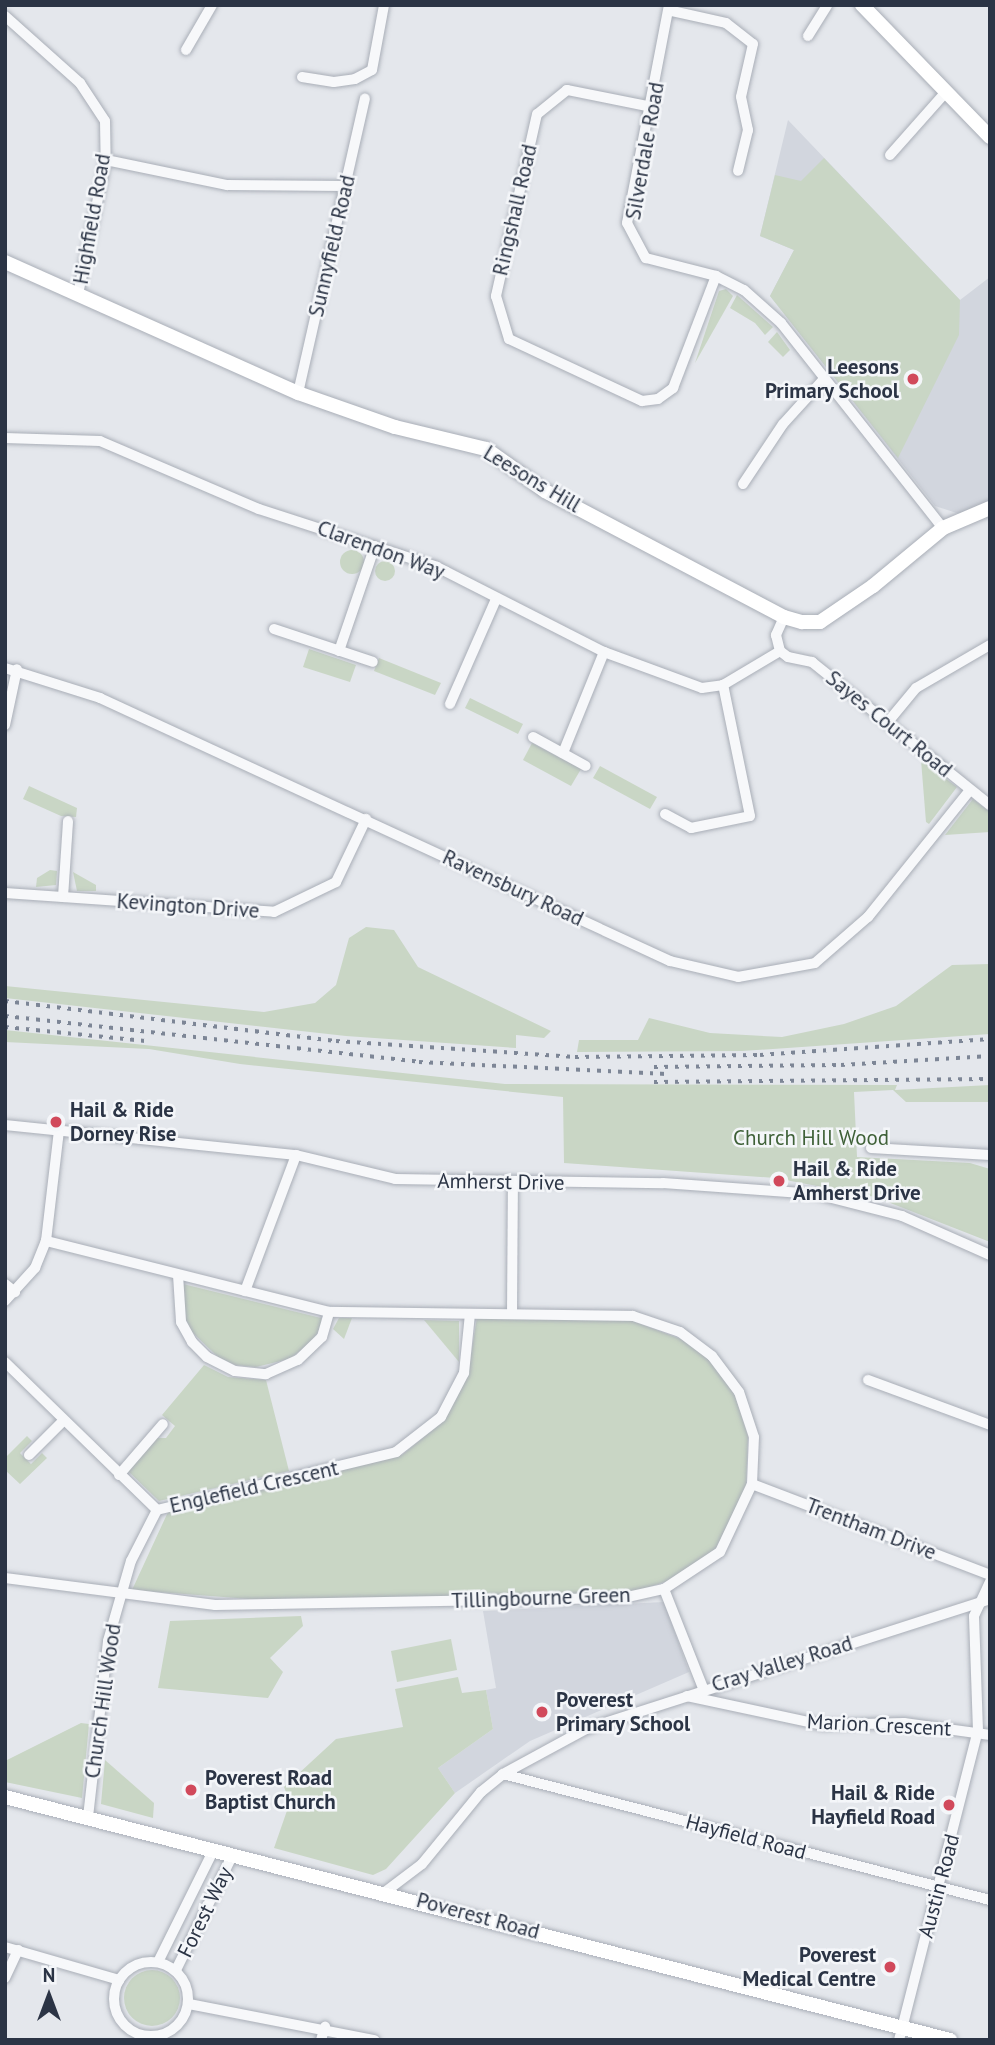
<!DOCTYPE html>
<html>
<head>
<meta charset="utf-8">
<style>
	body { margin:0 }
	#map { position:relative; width:995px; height:2045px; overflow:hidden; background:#e4e7ec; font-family:"PT Sans",sans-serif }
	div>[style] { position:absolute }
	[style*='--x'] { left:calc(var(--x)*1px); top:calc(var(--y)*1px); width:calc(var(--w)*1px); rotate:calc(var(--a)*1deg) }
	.built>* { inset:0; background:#d2d6de }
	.green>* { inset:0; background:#c9d6c5 }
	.round { border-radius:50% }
	.roads { filter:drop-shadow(0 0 2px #a9aeb7) drop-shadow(0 0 2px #a9aeb7) }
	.street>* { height:10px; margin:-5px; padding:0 5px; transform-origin:5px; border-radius:5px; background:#f7f8fa }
	.street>.ring { margin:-5px; padding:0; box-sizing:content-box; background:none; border:10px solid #f7f8fa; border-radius:50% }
	.secondary>* { height:14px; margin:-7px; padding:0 7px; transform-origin:7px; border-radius:7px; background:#fff }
	.rail>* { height:3.5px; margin-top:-1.75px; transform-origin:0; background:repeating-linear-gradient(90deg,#7d8696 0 3.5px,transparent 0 10.5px) }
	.dots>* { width:19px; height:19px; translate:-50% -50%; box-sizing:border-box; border:4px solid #f4f6f9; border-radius:50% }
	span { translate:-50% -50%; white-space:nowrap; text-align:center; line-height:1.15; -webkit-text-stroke:5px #f4f6f9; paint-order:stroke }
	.street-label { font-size:21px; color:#2b3445 }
	.poi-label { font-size:21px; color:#2b3445; font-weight:700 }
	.right { translate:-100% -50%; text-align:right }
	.left { translate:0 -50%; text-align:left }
	.park-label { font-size:21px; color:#3f6138 }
	.frame { position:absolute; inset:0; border:7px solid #2b3445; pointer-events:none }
	.north { position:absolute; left:14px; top:1961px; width:70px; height:70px; -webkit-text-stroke:5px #f4f6f9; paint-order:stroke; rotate:0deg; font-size:19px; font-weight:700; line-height:28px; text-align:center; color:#2b3445 }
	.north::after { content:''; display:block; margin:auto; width:24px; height:32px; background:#2b3445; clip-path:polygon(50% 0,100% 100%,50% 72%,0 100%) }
</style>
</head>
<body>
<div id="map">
	<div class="built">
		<i style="clip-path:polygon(788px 120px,960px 300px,990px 277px,990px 500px,963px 515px,935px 506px,770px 296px,794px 250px,760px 236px)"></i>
		<i style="clip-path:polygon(664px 1602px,689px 1672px,530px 1741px,455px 1793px,438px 1768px,493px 1729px,486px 1690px,496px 1688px,483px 1611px)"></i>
	</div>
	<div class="green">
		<i style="clip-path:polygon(824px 158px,960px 300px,959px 335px,898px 458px,770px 296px,794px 250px,760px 236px,775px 175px,801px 181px)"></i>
		<i style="clip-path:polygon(726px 289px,733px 296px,695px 363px,719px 291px)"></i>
		<i style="clip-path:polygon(737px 295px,773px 327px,765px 335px,755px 323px,730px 308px)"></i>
		<i style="clip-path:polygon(777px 332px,790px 350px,783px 357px,768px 342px)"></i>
		<i class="round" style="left:340px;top:550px;width:24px;height:24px"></i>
		<i class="round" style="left:375px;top:561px;width:20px;height:20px"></i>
		<i style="clip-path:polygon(309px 649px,356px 665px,350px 682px,303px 667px)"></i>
		<i style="clip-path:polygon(379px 658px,441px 683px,435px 695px,374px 671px)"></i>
		<i style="clip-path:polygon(470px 698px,523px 724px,518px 734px,465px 708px)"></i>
		<i style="clip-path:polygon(532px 743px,581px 769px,571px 786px,523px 760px)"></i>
		<i style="clip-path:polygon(921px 760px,957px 787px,929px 824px,926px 822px)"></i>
		<i style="clip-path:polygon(600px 766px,657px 797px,650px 809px,593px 778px)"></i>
		<i style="clip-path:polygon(29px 786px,77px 808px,76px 817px,61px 816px,23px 799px)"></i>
		<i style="clip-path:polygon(973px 799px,990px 812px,990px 832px,945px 835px)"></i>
		<i style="clip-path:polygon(50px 870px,57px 871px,56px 885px,36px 887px,37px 878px)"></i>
		<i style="clip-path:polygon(73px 872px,96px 885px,96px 891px,77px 891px)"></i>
		<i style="clip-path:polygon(366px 927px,394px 930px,418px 967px,551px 1031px,544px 1038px,516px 1035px,516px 1048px,346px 1036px,5px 998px,5px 986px,264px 1012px,315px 1003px,336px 985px,349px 938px)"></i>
		<i style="clip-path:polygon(990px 964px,990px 1034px,742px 1051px,577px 1052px,579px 1040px,638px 1040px,649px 1018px,710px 1033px,782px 1037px,844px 1024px,896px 1006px,952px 965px)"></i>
		<i style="clip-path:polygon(5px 1030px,505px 1084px,897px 1085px,895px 1090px,990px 1085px,990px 1102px,906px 1102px,893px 1090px,854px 1092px,857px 1157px,970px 1163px,990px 1169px,990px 1242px,875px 1197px,775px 1178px,564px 1163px,563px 1097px,240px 1064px,149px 1049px,5px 1042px)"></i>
		<i style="clip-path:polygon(183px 1284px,321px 1318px,322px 1325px,311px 1343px,289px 1359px,256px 1367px,235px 1365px,219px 1358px,192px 1332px,184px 1316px)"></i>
		<i style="clip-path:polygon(477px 1317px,630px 1320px,686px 1341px,712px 1362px,735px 1395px,748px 1436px,746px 1490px,716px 1548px,677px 1578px,630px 1593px,274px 1601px,132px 1590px,168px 1512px,402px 1455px,442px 1422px,468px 1374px)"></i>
		<i style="clip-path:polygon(339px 1318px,352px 1318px,344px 1339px,333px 1329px)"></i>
		<i style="clip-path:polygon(424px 1320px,459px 1321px,459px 1362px)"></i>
		<i style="clip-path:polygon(204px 1365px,228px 1377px,266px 1380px,289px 1471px,159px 1501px,128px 1471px,155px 1438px,166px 1438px,175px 1426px,162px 1415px)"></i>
		<i style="clip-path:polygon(27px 1436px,32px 1441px,20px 1453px,31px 1464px,42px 1453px,47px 1458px,20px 1484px,5px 1470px,5px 1458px)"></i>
		<i style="clip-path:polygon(301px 1616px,303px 1626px,270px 1658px,283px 1672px,268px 1698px,158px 1688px,170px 1621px)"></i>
		<i style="clip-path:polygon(451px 1639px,457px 1670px,397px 1682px,391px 1651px)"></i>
		<i style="clip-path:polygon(458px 1677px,462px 1693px,486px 1690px,493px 1729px,438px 1768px,455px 1793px,386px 1869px,373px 1875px,274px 1848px,290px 1802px,284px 1787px,336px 1739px,403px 1727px,395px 1689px)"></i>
		<i style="clip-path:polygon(81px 1723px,89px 1724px,82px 1798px,5px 1782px,5px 1761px)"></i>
		<i style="clip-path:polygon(105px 1760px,154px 1803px,153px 1818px,101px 1804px)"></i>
		<i class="round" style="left:124px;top:1970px;width:56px;height:56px"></i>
	</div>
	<div class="roads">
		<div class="street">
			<i style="--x:669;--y:5;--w:222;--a:100.9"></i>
			<i style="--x:627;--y:223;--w:40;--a:62"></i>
			<i style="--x:646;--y:258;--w:72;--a:14.4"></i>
			<i style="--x:716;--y:276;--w:31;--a:27"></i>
			<i style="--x:744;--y:290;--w:50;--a:41.7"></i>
			<i style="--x:781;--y:323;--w:261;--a:51.7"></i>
			<i style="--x:672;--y:11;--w:55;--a:12.5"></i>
			<i style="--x:726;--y:23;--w:34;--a:38"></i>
			<i style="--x:753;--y:44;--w:54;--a:102.8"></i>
			<i style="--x:741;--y:97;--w:34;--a:78"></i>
			<i style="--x:748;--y:130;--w:42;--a:103.7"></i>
			<i style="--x:5;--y:16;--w:101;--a:41.8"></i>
			<i style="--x:80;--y:83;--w:45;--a:56.7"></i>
			<i style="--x:105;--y:121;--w:39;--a:89"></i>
			<i style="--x:106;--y:160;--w:137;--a:101.8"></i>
			<i style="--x:808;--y:36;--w:36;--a:-58"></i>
			<i style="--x:186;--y:50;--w:52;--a:-60"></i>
			<i style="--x:302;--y:77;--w:32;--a:9"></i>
			<i style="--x:334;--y:82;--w:21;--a:-8"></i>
			<i style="--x:355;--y:79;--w:19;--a:-28"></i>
			<i style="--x:372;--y:70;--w:66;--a:-79.5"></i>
			<i style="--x:652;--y:107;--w:87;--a:-168.7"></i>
			<i style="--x:567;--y:90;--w:38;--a:141"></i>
			<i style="--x:537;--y:114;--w:187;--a:102.7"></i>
			<i style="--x:496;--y:296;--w:45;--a:73.2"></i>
			<i style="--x:509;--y:339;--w:147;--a:25"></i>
			<i style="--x:642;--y:401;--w:16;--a:-7"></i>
			<i style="--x:658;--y:399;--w:19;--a:-36"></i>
			<i style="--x:673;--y:388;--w:120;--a:-69"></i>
			<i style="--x:890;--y:155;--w:84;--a:-48.4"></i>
			<i style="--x:106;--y:160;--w:124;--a:11.7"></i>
			<i style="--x:227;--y:185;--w:118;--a:0.5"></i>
			<i style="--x:298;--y:393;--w:302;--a:-77.2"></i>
			<i style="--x:5;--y:438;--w:95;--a:1.8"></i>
			<i style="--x:100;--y:441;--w:173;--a:23.2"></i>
			<i style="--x:259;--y:509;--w:187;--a:18"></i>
			<i style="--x:437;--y:567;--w:187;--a:27"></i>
			<i style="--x:604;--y:652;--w:104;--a:20.2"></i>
			<i style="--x:702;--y:688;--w:21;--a:-8"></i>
			<i style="--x:723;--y:685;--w:66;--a:-30.8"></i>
			<i style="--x:743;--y:484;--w:72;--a:-56.3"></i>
			<i style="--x:783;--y:424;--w:61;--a:-47.7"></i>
			<i style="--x:784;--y:617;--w:20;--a:114"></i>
			<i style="--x:776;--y:635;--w:16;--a:76"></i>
			<i style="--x:780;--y:651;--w:10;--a:37"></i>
			<i style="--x:788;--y:657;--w:25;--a:12"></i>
			<i style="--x:812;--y:662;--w:228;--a:38.8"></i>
			<i style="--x:274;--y:629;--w:104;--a:18.4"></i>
			<i style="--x:339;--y:651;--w:111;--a:-71.1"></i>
			<i style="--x:5;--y:668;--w:100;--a:17.5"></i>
			<i style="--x:100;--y:698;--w:628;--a:24.77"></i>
			<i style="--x:670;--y:961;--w:70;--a:13.2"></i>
			<i style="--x:738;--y:977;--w:78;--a:-10.3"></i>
			<i style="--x:815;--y:963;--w:70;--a:-41"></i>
			<i style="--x:868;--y:917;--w:163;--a:-51.2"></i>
			<i style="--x:450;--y:704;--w:115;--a:-66.3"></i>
			<i style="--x:887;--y:723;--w:45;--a:-50.4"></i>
			<i style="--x:916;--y:688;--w:86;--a:-30.2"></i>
			<i style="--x:5;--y:725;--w:57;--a:-77.9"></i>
			<i style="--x:533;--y:737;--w:60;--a:28.7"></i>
			<i style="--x:563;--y:753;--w:109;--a:-67.9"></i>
			<i style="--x:665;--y:814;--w:30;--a:28"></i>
			<i style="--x:691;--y:828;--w:60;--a:-11.5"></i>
			<i style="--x:750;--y:816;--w:134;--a:-101.6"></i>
			<i style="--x:5;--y:893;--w:270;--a:4"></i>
			<i style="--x:274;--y:912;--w:69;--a:-25.8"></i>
			<i style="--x:336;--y:882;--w:70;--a:-64.5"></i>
			<i style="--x:63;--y:897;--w:76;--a:-86.2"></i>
			<i style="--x:5;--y:1125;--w:293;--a:5.9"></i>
			<i style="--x:296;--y:1155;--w:102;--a:13.6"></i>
			<i style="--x:395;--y:1179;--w:268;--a:0.9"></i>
			<i style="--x:663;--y:1183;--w:153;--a:4.1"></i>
			<i style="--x:816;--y:1194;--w:89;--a:14.3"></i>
			<i style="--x:902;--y:1216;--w:96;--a:23.9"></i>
			<i style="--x:871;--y:1148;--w:119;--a:3.4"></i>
			<i style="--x:178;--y:1275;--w:47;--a:86.3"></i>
			<i style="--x:181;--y:1322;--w:23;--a:61"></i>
			<i style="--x:192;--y:1342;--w:21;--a:45"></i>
			<i style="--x:207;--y:1357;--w:31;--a:27"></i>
			<i style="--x:235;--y:1371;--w:31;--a:6"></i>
			<i style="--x:266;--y:1374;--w:35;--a:-24"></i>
			<i style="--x:298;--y:1360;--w:33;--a:-44"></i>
			<i style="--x:322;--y:1337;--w:26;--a:-74"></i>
			<i style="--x:5;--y:1284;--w:13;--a:39"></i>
			<i style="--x:245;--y:1291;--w:145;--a:-69.4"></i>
			<i style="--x:5;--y:1301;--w:45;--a:-47.7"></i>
			<i style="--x:35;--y:1268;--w:29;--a:-68"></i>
			<i style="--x:46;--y:1241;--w:112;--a:-83.3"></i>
			<i style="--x:512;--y:1314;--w:131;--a:-89.6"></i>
			<i style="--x:5;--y:1362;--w:212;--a:44.2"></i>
			<i style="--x:157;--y:1510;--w:246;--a:-13.6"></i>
			<i style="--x:396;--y:1452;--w:57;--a:-37.9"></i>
			<i style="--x:441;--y:1417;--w:50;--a:-62.4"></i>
			<i style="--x:464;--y:1373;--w:59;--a:-84.2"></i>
			<i style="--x:868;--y:1380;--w:130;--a:20.2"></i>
			<i style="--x:29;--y:1455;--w:49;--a:-45"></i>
			<i style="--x:119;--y:1475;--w:67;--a:-49.2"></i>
			<i style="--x:752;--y:1484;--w:255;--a:20.9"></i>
			<i style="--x:5;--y:1578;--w:212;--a:7.3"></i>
			<i style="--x:215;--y:1605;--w:408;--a:-1"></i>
			<i style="--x:623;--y:1598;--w:42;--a:-12.4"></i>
			<i style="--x:664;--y:1589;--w:67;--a:-33.5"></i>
			<i style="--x:720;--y:1552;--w:75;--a:-64.8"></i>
			<i style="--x:752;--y:1484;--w:47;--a:-87.6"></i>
			<i style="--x:754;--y:1437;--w:47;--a:-108.4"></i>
			<i style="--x:739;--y:1392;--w:45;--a:-126.9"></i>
			<i style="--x:712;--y:1356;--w:40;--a:-143"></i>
			<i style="--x:680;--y:1332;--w:50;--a:-161.2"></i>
			<i style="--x:633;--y:1316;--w:304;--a:-179.2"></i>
			<i style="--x:329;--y:1312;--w:292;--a:-165.9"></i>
			<i style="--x:664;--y:1589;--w:106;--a:68.5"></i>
			<i style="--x:687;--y:1696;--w:138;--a:12.1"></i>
			<i style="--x:822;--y:1725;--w:82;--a:-1.4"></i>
			<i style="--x:904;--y:1723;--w:87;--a:7.9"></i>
			<i style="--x:503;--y:1774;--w:503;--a:14.51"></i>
			<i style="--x:88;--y:1817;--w:177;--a:-83.5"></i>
			<i style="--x:108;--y:1641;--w:83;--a:-74"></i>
			<i style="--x:131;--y:1561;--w:57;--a:-63"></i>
			<i style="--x:385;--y:1892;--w:46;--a:-37.1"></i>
			<i style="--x:422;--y:1864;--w:93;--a:-50.7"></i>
			<i style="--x:481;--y:1792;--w:28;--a:-39"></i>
			<i style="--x:503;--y:1774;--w:94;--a:-28.5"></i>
			<i style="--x:586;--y:1729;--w:424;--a:-17.8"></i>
			<i style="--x:5;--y:1947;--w:119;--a:16.1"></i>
			<i class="ring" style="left:114px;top:1962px;width:64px;height:64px"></i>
			<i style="--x:158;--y:1962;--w:126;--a:-63.6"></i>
			<i style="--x:176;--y:1970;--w:129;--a:-63.8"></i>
			<i style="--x:5;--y:1978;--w:31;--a:-65"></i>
			<i style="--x:189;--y:2004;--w:189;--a:11"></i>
			<i style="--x:321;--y:2040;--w:14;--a:-73"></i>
			<i style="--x:899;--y:2040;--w:319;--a:-75.7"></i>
			<i style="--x:978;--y:1731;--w:115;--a:-92"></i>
			<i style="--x:974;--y:1616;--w:38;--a:-65"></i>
		</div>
		<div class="secondary">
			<i style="--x:862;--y:5;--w:184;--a:45.9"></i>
			<i style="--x:5;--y:262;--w:321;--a:24.1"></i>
			<i style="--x:298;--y:393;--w:103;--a:19.3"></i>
			<i style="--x:395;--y:427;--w:94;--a:13.6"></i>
			<i style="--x:486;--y:449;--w:72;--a:35.4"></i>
			<i style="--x:545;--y:491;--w:270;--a:27.8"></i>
			<i style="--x:784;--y:617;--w:19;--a:16"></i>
			<i style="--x:802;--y:622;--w:18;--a:0"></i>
			<i style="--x:820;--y:622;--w:64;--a:-34.2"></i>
			<i style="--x:873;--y:586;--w:91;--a:-39.6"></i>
			<i style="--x:943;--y:528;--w:51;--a:-23.1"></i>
			<i style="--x:5;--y:1797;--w:976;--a:14.42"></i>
		</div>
	</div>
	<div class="rail">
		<i style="--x:5;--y:1001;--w:333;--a:6.9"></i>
		<i style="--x:336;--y:1041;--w:240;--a:3.8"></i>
		<i style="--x:575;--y:1057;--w:185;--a:-0.6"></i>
		<i style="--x:760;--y:1055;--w:231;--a:-4"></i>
		<i style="--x:5;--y:1016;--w:417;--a:6.3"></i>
		<i style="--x:419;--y:1062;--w:248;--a:2.8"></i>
		<i style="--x:5;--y:1027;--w:141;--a:5.7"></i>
		<i style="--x:654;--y:1067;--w:187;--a:-0.6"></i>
		<i style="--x:841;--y:1065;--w:149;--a:-3.5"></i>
		<i style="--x:654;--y:1082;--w:336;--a:-0.5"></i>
	</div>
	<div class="dots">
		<i style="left:913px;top:379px;background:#d1495b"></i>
		<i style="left:56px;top:1122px;background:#d1495b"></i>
		<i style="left:779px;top:1181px;background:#d1495b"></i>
		<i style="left:542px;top:1712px;background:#d1495b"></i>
		<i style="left:191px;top:1790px;background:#d1495b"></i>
		<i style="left:949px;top:1805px;background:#d1495b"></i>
		<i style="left:890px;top:1967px;background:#d1495b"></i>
	</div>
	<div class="street-label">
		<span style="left:645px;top:151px;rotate:-80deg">Silverdale Road</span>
		<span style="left:515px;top:210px;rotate:-77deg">Ringshall Road</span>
		<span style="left:92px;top:219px;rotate:-80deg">Highfield Road</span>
		<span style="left:332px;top:246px;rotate:-77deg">Sunnyfield Road</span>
		<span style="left:532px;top:479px;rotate:31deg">Leesons Hill</span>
		<span style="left:381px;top:550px;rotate:20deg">Clarendon Way</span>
		<span style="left:889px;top:724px;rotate:39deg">Sayes Court Road</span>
		<span style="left:513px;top:888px;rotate:25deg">Ravensbury Road</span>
		<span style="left:188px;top:906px;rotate:4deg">Kevington Drive</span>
		<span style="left:501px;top:1182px;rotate:1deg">Amherst Drive</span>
		<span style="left:254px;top:1487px;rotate:-13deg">Englefield Crescent</span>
		<span style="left:871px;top:1529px;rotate:21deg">Trentham Drive</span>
		<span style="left:541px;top:1598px;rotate:-2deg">Tillingbourne Green</span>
		<span style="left:782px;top:1664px;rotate:-17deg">Cray Valley Road</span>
		<span style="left:103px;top:1701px;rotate:-82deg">Church Hill Wood</span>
		<span style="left:879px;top:1725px;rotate:3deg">Marion Crescent</span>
		<span style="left:746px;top:1837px;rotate:15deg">Hayfield Road</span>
		<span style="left:939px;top:1886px;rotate:-75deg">Austin Road</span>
		<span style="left:205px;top:1912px;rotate:-64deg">Forest Way</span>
		<span style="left:478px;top:1916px;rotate:15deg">Poverest Road</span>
	</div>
	<div class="poi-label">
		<span class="right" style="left:899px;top:379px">Leesons<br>Primary School</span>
		<span class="left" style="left:70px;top:1122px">Hail &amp; Ride<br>Dorney Rise</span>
		<span class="left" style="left:793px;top:1181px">Hail &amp; Ride<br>Amherst Drive</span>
		<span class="left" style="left:556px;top:1712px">Poverest<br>Primary School</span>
		<span class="left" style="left:205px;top:1790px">Poverest Road<br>Baptist Church</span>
		<span class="right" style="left:935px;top:1805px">Hail &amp; Ride<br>Hayfield Road</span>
		<span class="right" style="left:876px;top:1967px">Poverest<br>Medical Centre</span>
	</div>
	<div class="park-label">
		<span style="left:811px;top:1138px">Church Hill Wood</span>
	</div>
	<div class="frame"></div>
	<div class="north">N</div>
</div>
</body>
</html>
